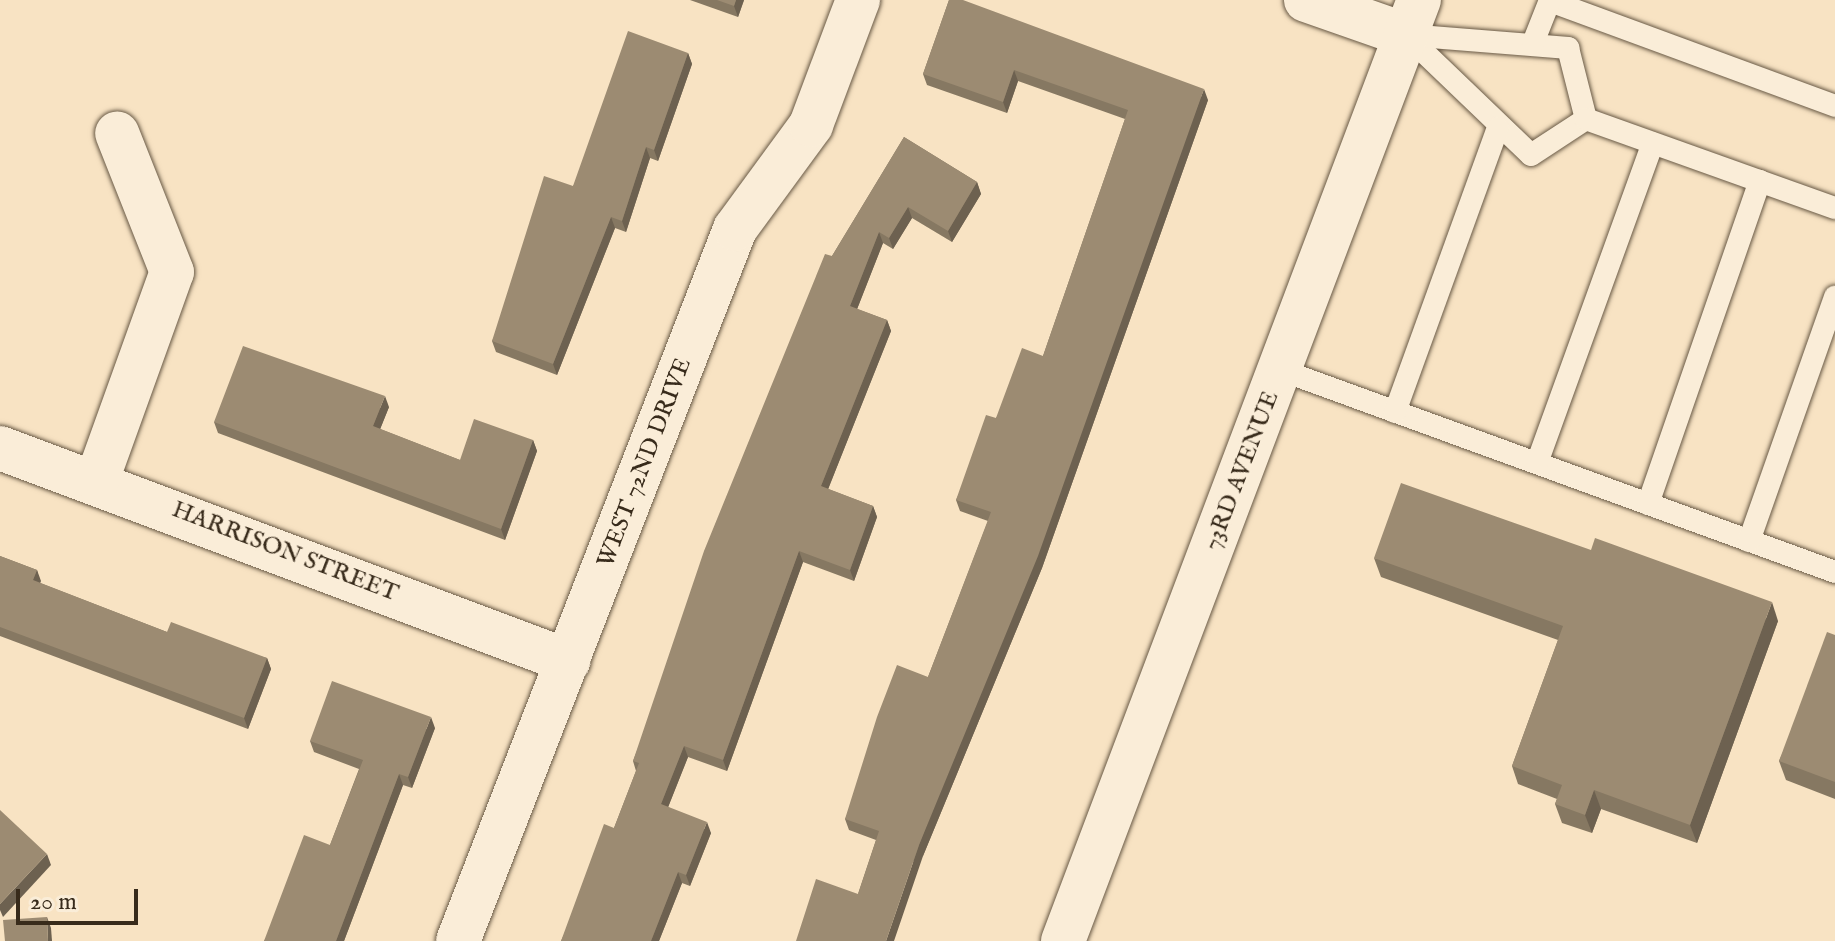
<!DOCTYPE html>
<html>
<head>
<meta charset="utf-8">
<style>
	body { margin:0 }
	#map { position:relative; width:1835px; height:941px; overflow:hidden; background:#f8e3c3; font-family:"IM FELL English",serif }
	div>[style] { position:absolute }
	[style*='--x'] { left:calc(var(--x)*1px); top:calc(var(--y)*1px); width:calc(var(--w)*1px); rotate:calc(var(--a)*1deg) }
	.roads { filter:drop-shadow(0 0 2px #685945) drop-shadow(0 0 2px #685945) }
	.lane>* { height:22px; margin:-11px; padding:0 11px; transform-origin:11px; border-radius:11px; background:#faedd8 }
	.street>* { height:44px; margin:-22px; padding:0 22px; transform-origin:22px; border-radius:22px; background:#faedd8 }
	.secondary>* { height:44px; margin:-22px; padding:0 22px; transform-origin:22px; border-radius:22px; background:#faedd8 }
	.wall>* { inset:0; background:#867862 }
	.shaded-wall>* { inset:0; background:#6d6150 }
	.building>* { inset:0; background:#9c8b72 }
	span { translate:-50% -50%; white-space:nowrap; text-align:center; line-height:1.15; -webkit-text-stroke:6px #faedd8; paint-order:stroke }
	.street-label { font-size:24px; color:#382b1b }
	.scale { position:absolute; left:16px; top:889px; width:122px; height:36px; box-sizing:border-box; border:4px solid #382b1b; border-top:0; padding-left:10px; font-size:24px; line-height:28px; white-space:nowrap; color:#382b1b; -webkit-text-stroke:6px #faedd8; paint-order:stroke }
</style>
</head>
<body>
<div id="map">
	<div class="roads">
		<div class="lane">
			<i style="--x:1550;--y:1;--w:304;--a:20.2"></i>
			<i style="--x:1406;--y:35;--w:173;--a:43.8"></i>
			<i style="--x:1531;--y:155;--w:66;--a:-33.2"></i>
			<i style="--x:1406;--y:35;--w:163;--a:4.6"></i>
			<i style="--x:1568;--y:48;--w:73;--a:75.8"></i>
			<i style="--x:1533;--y:43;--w:46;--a:-68.4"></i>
			<i style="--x:1586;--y:119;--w:264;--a:19.7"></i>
			<i style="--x:1281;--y:370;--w:590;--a:20.03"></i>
			<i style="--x:1395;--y:412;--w:302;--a:-70.1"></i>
			<i style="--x:1537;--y:463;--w:340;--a:-70.1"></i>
			<i style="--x:1648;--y:504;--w:342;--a:-70.9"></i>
			<i style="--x:1749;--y:541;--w:259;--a:-70.6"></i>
		</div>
		<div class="street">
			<i style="--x:1306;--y:0;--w:106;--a:19.3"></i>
			<i style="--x:0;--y:448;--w:607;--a:20.56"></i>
			<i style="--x:97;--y:480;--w:221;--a:-70.2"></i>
			<i style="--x:172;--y:272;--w:149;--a:-111.6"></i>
			<i style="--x:458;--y:941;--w:764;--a:-68.74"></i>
			<i style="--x:735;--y:229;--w:129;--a:-53.8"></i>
			<i style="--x:811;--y:125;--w:134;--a:-69.4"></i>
		</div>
		<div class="secondary">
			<i style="--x:1063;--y:941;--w:1006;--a:-69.28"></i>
		</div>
	</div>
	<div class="wall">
		<i style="clip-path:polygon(690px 0,744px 0,738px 17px)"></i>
		<i style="clip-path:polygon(949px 0,1208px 100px,1042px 568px,923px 856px,858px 894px,876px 840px,849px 830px,845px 819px,928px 677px,988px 521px,960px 511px,956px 500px,996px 418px,1043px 356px,1125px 119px,1018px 81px,1007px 113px,927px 85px,923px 74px)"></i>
		<i style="clip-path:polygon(688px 53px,692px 64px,658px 161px,650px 158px,626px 232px,615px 228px,557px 375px,496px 352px,492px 341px,573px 186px)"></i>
		<i style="clip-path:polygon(904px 137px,977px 182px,981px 194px,952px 242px,912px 218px,893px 249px,883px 243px,857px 309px,887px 320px,891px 331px,828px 489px,873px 506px,877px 517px,854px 581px,803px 562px,727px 771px,688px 757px,668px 807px,711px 833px,690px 886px,682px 883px,659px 941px,561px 941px,614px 828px,636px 771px,633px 761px,832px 256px)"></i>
		<i style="clip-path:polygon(389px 407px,380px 429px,460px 460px,533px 440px,537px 451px,505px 540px,218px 433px,214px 422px)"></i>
		<i style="clip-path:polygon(0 556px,37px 570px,40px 583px,167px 632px,267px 658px,271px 669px,248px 729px,0 636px)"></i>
		<i style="clip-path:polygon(1374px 558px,1778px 621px,1697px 843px,1601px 809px,1592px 833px,1562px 823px,1555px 804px,1557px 799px,1518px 784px,1512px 766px,1558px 640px,1381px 577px)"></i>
		<i style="clip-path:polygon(1835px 635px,1835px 799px,1786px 780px,1779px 761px)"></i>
		<i style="clip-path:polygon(435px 728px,412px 788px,403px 785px,344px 941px,264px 941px,330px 845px,359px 769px,314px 752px,310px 741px)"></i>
	</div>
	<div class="shaded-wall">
		<i style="clip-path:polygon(736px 0,744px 0,738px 17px,734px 6px)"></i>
		<i style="clip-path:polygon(688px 53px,692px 64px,658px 161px,654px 150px)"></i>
		<i style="clip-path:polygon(1014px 70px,1018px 81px,1007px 113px,1003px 102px)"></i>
		<i style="clip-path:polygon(1204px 89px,1208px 100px,1042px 568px,923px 856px,894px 941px,886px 941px,919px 845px)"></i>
		<i style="clip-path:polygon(646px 147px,650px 158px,626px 232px,622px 221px)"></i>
		<i style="clip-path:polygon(977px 182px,981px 194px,952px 242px,948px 231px)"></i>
		<i style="clip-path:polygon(908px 207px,912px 218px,893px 249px,889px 238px)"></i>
		<i style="clip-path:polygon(611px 217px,615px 228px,557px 375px,553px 364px)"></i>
		<i style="clip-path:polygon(879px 232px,883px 243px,854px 317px,850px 306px)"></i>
		<i style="clip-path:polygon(887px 320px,891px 331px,825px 497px,821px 486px)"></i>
		<i style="clip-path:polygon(385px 396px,389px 407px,377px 437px,373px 426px)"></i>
		<i style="clip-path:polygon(533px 440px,537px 451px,505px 540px,501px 529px)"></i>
		<i style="clip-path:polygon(873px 506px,877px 517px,854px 581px,850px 570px)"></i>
		<i style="clip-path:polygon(799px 551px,803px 562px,727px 771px,723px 760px)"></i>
		<i style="clip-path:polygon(37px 570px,41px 581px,37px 591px,33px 580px)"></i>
		<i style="clip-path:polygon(1772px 602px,1778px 621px,1697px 843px,1690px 825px)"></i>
		<i style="clip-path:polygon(267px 658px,271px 669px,248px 729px,244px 718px)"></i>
		<i style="clip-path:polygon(431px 717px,435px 728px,412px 788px,408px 777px)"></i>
		<i style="clip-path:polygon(684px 746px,688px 757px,665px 815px,661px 804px)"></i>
		<i style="clip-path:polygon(399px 774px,403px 785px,344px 941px,336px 941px)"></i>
		<i style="clip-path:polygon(1594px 790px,1601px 809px,1592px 833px,1585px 815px)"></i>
		<i style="clip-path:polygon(707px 822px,711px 833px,690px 886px,686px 875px)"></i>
		<i style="clip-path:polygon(47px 854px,51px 865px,3px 917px,0 910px,0 904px)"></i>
		<i style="clip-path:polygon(678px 872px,682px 883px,659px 941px,651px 941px)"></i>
		<i style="clip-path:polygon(47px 917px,51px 928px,52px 941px,48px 941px)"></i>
	</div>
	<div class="building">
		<i style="clip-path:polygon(717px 0,736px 0,734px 6px)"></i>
		<i style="clip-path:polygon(949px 0,963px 0,1204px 89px,1038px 556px,919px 845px,886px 941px,796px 941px,816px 879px,858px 894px,879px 831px,845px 819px,877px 717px,897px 665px,928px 677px,991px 512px,956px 500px,986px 415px,996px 418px,1022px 348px,1043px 356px,1128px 110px,1014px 70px,1003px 102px,923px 74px)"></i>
		<i style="clip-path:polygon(628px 31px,688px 53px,654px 150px,646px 147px,622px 221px,611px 217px,553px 364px,492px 341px,544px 176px,573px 186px)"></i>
		<i style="clip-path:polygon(904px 137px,977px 182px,948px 231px,908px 207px,889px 238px,879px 232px,850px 306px,887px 320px,821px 486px,873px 506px,850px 570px,799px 551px,723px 760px,684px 746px,661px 804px,707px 822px,686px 875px,678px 872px,651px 941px,561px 941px,604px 824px,614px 828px,639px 763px,633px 761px,704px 551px,825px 254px,832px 256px)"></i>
		<i style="clip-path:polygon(243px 346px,385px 396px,373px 426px,460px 460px,474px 419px,533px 440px,501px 529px,214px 422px)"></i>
		<i style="clip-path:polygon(1401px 483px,1591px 550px,1595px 538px,1772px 602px,1690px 825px,1594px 790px,1585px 815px,1555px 804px,1562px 785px,1512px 766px,1563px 626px,1374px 558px)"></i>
		<i style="clip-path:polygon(0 556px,37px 570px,33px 580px,167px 632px,171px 622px,267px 658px,244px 718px,0 627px)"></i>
		<i style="clip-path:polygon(1827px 632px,1835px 635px,1835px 782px,1779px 761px)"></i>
		<i style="clip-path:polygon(332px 681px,431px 717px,408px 777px,399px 774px,336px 941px,264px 941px,304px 835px,330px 845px,363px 760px,310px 741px)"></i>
		<i style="clip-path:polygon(0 810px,47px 854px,0 904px)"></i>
		<i style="clip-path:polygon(47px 917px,48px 941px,5px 941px,3px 920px)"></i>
	</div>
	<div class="street-label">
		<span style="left:645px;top:463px;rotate:-69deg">WEST 72ND DRIVE</span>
		<span style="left:1242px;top:471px;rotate:-69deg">73RD AVENUE</span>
		<span style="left:285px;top:552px;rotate:21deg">HARRISON STREET</span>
	</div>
	<div class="scale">20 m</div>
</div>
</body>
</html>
